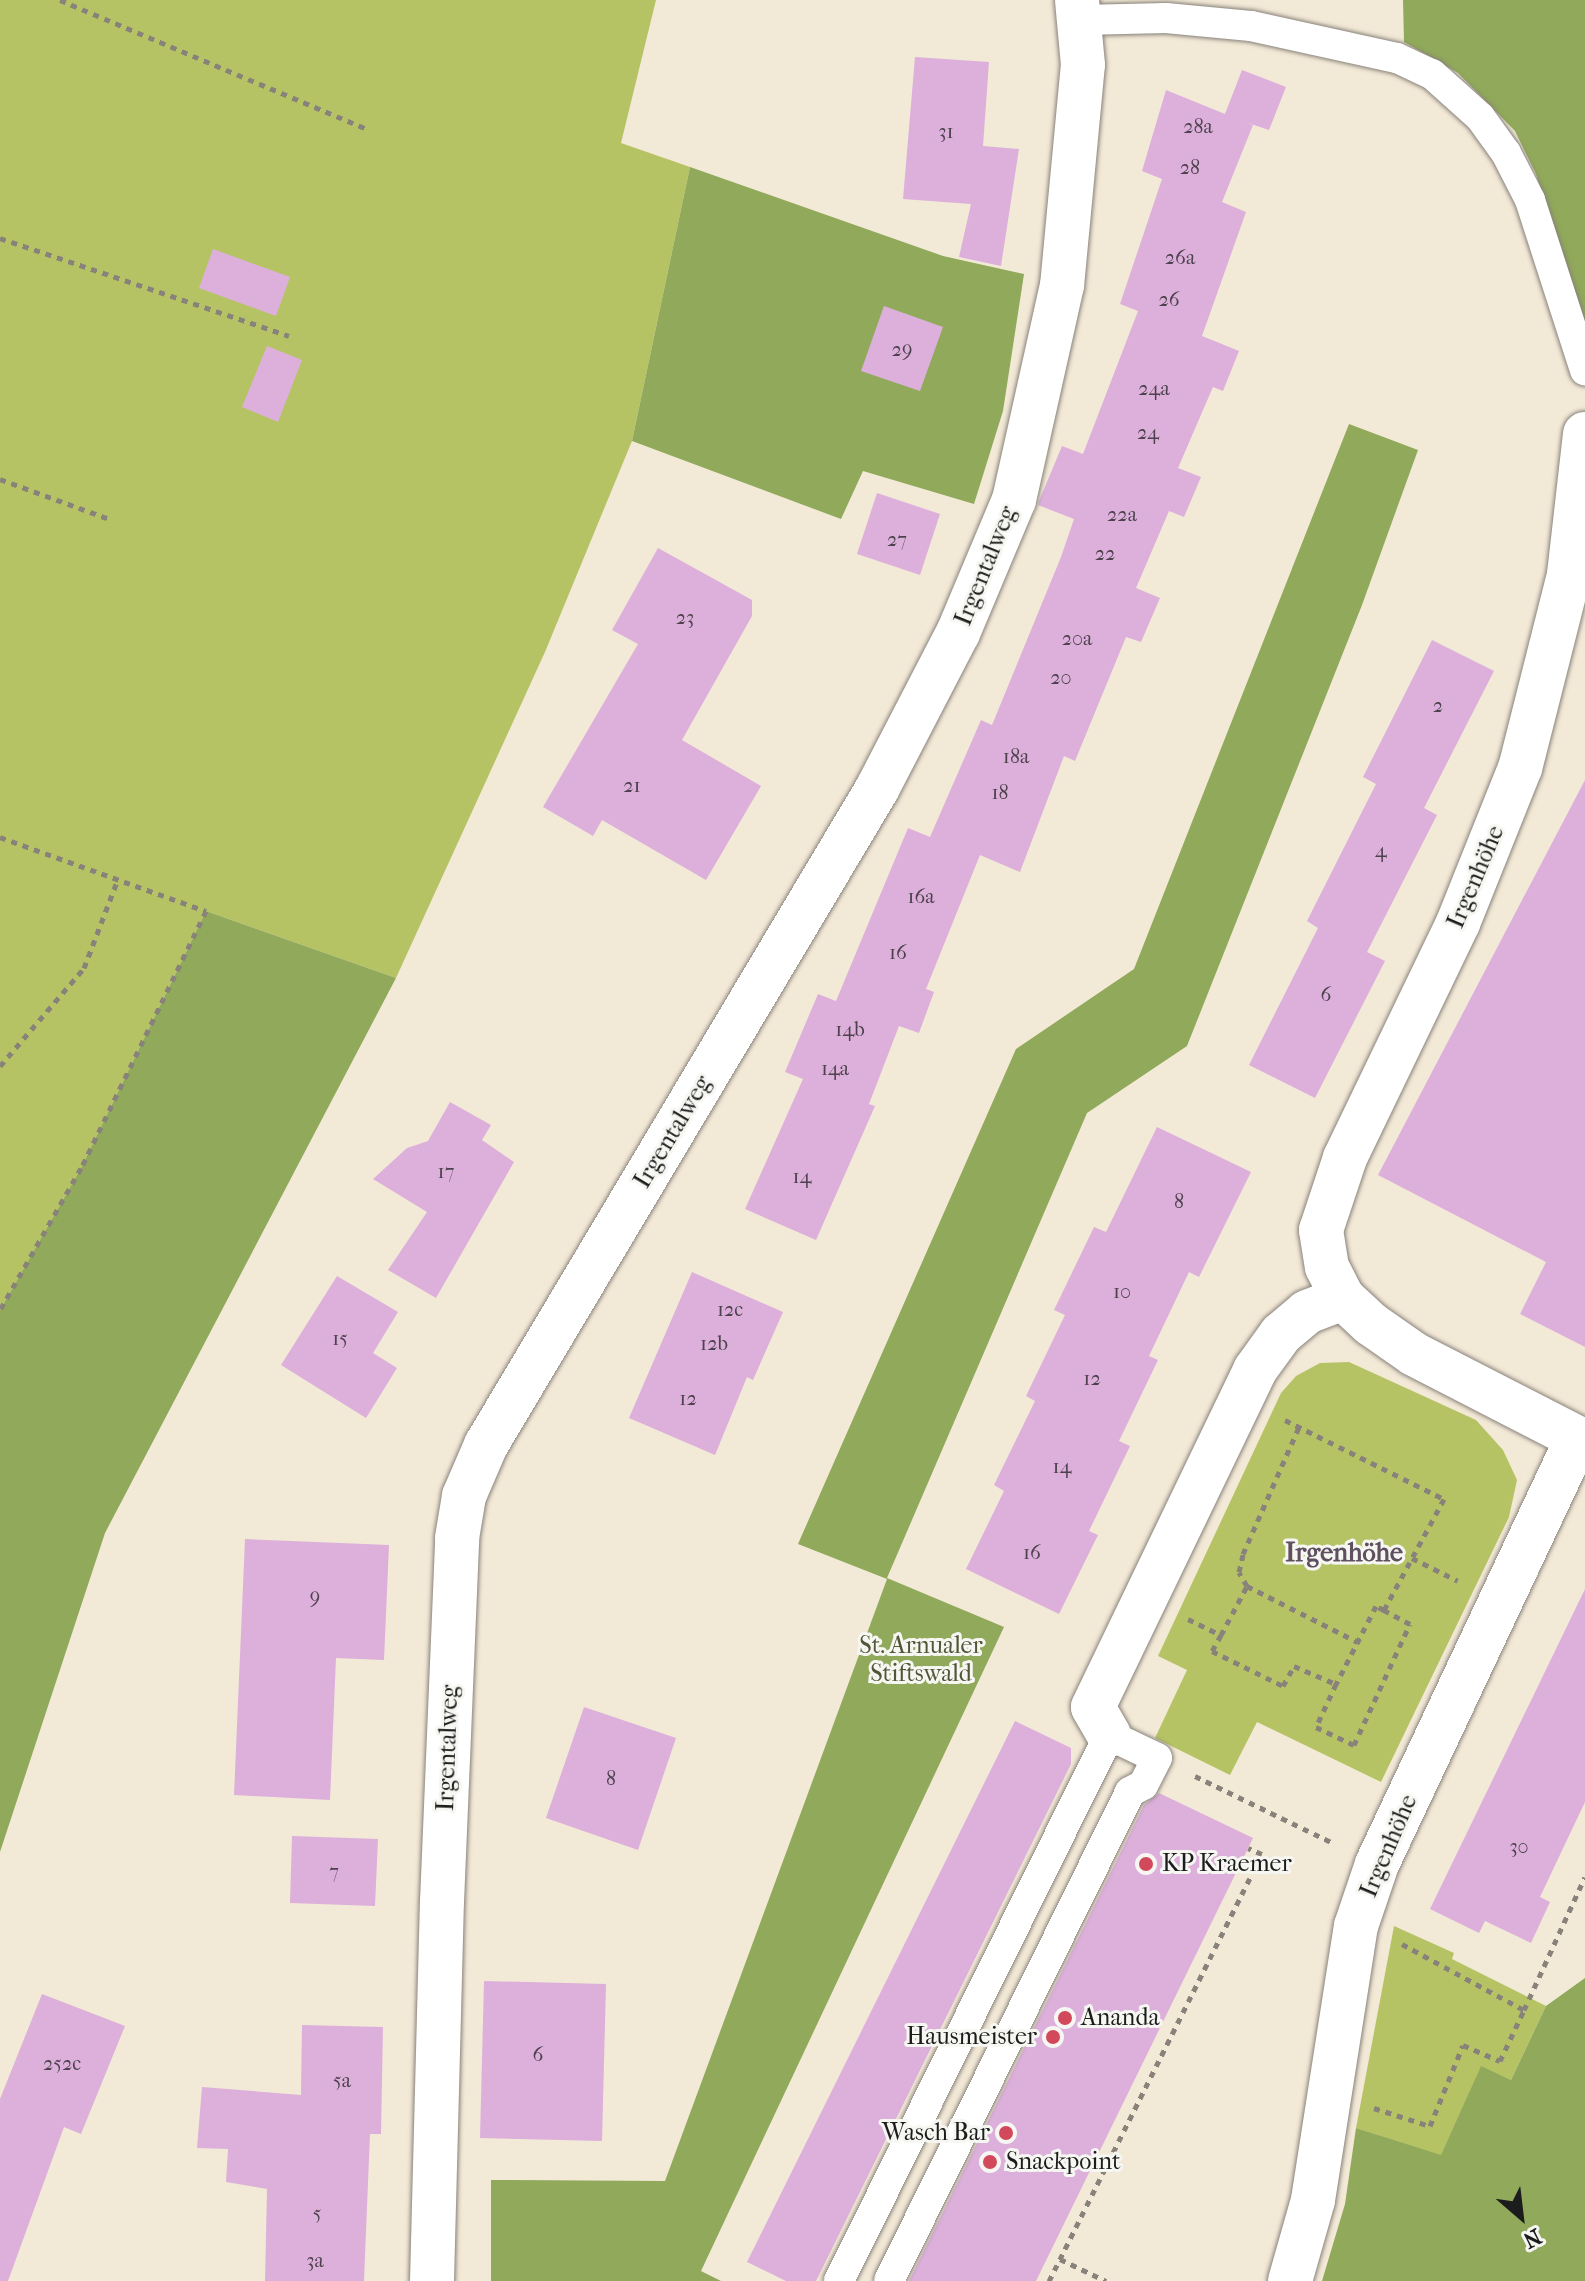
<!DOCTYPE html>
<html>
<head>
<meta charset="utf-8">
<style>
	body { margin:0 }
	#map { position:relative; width:1585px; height:2281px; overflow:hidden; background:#f3e9d7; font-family:"IM FELL French Canon",serif }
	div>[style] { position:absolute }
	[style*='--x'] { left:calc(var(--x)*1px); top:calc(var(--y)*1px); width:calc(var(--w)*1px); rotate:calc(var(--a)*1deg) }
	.green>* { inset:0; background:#b6c365 }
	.forest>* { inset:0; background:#90a95a }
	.building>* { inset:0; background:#dcb0db }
	.path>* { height:5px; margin-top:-2.5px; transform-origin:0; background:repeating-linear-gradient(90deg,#88827a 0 6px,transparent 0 12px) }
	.roads { filter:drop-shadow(0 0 2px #88827a) drop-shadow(0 0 2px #88827a) }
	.service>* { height:30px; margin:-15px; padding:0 15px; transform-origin:15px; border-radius:15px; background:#fff }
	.minor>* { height:44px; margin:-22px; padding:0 22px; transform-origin:22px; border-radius:22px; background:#fff }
	.dots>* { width:22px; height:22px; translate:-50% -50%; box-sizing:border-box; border:4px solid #f6f6f2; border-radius:50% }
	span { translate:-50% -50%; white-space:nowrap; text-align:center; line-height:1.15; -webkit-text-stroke:6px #f6f6f2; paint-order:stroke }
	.number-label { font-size:20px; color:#4c414c }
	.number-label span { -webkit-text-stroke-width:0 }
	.street-label { font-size:24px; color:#1c1c1c }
	.park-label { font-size:24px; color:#525636 }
	.poi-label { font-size:24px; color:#1c1c1c }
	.left { translate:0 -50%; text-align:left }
	.right { translate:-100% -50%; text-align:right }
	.neighbourhood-label { font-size:26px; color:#5f505f; font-weight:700 }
	.north { position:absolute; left:1481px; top:2177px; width:80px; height:80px; -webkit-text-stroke:6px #f6f6f2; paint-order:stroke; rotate:152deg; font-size:22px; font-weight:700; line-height:32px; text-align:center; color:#1c1c1c }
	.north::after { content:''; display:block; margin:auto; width:28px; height:36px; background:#1c1c1c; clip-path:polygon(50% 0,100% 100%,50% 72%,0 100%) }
</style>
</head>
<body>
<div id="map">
	<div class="green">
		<i style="clip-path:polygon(0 0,656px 0,621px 143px,690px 167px,632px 441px,545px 652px,396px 978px,206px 911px,81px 1168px,0 1310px)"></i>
		<i style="clip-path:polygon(1349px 1362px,1476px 1420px,1503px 1450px,1517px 1480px,1509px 1517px,1381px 1782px,1257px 1722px,1230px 1775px,1155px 1738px,1187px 1670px,1158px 1656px,1281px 1393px,1296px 1376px,1320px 1363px)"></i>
		<i style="clip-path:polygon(1394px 1926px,1454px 1953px,1452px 1959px,1546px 2006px,1511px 2080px,1481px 2067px,1441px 2156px,1356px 2128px)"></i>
	</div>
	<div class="forest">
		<i style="clip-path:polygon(1403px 0,1585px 0,1585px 329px,1536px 174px,1515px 131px,1458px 73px,1404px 42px)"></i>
		<i style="clip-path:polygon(690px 167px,943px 256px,1024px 274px,1003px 411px,974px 504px,863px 471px,841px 519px,632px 441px)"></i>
		<i style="clip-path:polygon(1349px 424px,1418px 450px,1362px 605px,1187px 1046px,1087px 1113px,887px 1578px,1004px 1627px,701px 2271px,721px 2281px,491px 2281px,491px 2180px,665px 2181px,887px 1579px,798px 1544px,1016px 1049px,1134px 969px)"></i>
		<i style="clip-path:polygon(206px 911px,396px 978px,105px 1533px,0 1852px,0 1310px,81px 1168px)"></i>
		<i style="clip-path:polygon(1585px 1978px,1585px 2281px,1322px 2281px,1345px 2204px,1356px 2128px,1441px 2155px,1481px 2066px,1511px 2080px,1546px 2006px)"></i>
	</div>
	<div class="building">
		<i style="clip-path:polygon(915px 57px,989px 62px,983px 146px,1019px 149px,1001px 266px,959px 257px,971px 204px,903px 199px)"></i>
		<i style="clip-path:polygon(1242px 70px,1286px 87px,1269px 130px,1245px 122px,1253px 125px,1222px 202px,1246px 212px,1202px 336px,1239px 351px,1223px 391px,1213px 387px,1178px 468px,1201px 477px,1184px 517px,1169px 511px,1136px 588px,1160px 598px,1141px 642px,1126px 637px,1075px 761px,1064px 756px,1020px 872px,980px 855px,926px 989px,934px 992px,919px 1033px,899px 1026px,869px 1104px,875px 1106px,816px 1240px,745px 1209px,803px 1079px,785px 1072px,818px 994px,836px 1001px,908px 828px,930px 837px,981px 720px,992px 725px,1061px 557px,1074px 519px,1038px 505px,1039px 501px,1062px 446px,1083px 454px,1138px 311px,1120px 304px,1162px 179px,1142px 171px,1166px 90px,1225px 114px)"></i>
		<i style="clip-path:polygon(213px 249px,290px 277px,276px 316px,199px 288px)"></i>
		<i style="clip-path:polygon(884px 306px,943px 327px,920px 391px,861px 371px)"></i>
		<i style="clip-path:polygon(267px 346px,302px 360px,278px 422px,242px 407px)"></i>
		<i style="clip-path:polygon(877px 493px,940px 514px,920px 575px,857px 554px)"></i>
		<i style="clip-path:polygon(658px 548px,752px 600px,752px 616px,682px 740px,761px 786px,706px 880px,602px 820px,593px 836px,543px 807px,638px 644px,612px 630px)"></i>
		<i style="clip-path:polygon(1432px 640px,1494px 671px,1424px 808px,1437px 815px,1367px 952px,1385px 961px,1315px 1098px,1249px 1065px,1318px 928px,1307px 921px,1376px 784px,1363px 777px)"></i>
		<i style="clip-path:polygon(1585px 780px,1585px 1347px,1520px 1314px,1546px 1262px,1378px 1175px)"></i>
		<i style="clip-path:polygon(450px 1102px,491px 1125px,482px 1140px,514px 1162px,436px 1298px,388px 1270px,427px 1212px,373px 1179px,407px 1148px,428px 1141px)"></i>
		<i style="clip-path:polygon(1157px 1127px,1251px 1172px,1199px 1277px,1189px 1272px,1149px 1356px,1158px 1360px,1119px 1441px,1130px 1446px,1089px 1531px,1098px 1535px,1059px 1614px,966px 1569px,1004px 1491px,994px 1485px,1035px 1401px,1026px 1396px,1065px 1315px,1054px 1310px,1094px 1227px,1106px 1232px)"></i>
		<i style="clip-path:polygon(692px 1272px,783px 1312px,753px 1380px,747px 1377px,715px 1455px,629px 1418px)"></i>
		<i style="clip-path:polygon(337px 1276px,398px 1312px,373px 1353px,397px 1368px,366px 1418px,281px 1365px)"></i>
		<i style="clip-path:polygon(245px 1539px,389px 1545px,384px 1660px,336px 1658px,330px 1800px,234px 1795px)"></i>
		<i style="clip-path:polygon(1585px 1589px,1585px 1802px,1540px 1897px,1550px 1902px,1531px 1943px,1485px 1921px,1479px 1933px,1430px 1909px)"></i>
		<i style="clip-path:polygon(584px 1707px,676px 1738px,638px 1850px,546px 1818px)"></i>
		<i style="clip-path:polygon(1015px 1721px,1071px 1748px,1071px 1764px,816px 2281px,786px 2281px,747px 2262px)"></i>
		<i style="clip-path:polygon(1159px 1793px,1253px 1838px,1036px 2281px,909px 2281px,1144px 1805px)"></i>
		<i style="clip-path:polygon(292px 1836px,378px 1839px,375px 1906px,290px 1903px)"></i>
		<i style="clip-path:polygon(484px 1981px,606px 1984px,602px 2141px,480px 2138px)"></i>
		<i style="clip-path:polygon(42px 1994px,125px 2026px,81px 2134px,64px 2127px,8px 2281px,0 2281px,0 2099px)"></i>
		<i style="clip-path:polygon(302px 2025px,383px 2027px,381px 2134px,370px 2134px,364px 2281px,265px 2281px,267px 2189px,226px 2182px,228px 2149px,197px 2148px,202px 2087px,301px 2095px)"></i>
	</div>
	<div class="path">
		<i style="--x:60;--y:0;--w:335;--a:22.8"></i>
		<i style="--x:0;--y:238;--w:305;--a:18.7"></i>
		<i style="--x:0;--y:479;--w:119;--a:20.1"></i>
		<i style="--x:0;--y:837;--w:219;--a:19.8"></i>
		<i style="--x:206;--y:911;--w:286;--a:115.9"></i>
		<i style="--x:81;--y:1168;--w:163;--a:119.7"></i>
		<i style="--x:0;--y:1066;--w:129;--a:-49.4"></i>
		<i style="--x:84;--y:968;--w:95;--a:-69.1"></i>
		<i style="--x:1285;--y:1420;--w:178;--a:26.4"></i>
		<i style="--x:1444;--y:1499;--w:126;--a:118.4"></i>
		<i style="--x:1384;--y:1610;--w:9;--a:-153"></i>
		<i style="--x:1376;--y:1606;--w:88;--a:117.1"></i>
		<i style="--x:1412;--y:1558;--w:51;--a:26.6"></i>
		<i style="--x:1247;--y:1586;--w:124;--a:26.8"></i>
		<i style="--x:1188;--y:1619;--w:37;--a:26"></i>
		<i style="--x:1221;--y:1635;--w:55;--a:-62"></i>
		<i style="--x:1247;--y:1586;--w:16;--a:-120"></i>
		<i style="--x:1239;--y:1572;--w:18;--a:-77"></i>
		<i style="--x:1243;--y:1554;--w:139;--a:-66.2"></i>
		<i style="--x:1221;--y:1635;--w:18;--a:119"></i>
		<i style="--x:1212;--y:1651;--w:79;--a:26.2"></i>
		<i style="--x:1283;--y:1686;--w:23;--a:-61"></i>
		<i style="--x:1294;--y:1666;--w:46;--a:23.2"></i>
		<i style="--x:1336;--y:1684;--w:47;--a:114.9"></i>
		<i style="--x:1316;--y:1727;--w:42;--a:25.3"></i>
		<i style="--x:1354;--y:1745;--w:133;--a:-65.2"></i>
		<i style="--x:1410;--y:1624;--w:30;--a:-152"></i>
		<i style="--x:1195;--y:1776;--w:153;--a:25.9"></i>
		<i style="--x:1402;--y:1944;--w:139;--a:28.4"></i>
		<i style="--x:1524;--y:2010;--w:146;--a:-65.4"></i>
		<i style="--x:1374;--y:2108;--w:59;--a:17.8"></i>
		<i style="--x:1430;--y:2126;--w:87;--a:-67.8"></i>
		<i style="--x:1463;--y:2045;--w:40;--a:23.4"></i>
		<i style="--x:1500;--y:2061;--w:56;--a:-64.8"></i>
		<i style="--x:1060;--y:2259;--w:51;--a:25.6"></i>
		<i style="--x:1049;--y:2281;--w:477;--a:-63.5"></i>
		<i style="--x:1262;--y:1854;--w:15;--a:-157"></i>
	</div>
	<div class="roads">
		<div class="service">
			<i style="--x:1081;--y:20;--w:85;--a:-1.3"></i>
			<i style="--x:1166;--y:18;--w:85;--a:5.4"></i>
			<i style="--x:1251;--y:26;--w:149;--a:12.4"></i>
			<i style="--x:1397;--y:58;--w:38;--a:25"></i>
			<i style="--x:1432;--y:74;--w:64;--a:41.9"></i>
			<i style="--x:1480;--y:117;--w:44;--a:54.2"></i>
			<i style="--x:1506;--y:153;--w:53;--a:62.9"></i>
			<i style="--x:1530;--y:200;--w:179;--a:72.1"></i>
			<i style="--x:839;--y:2281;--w:609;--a:-63.69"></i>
			<i style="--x:1109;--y:1735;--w:53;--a:25.6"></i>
			<i style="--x:1157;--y:1758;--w:30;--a:117"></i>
			<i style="--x:1143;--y:1785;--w:15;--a:152"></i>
			<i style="--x:1130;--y:1792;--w:545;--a:116.24"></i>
		</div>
		<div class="minor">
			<i style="--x:1585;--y:434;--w:142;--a:96.5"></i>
			<i style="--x:1569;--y:575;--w:199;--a:104.2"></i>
			<i style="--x:1520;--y:768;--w:167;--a:111.8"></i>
			<i style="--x:1458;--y:923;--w:261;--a:115.7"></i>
			<i style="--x:1345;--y:1158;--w:76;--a:108.4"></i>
			<i style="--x:1321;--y:1230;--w:37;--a:81"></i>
			<i style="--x:1327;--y:1267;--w:35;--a:63"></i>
			<i style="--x:1343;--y:1298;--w:38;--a:43"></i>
			<i style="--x:1371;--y:1324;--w:52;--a:34.9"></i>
			<i style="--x:1414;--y:1354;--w:192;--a:27.2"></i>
			<i style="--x:1109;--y:1735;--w:32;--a:-120"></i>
			<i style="--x:1093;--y:1707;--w:374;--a:-64.3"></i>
			<i style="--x:1255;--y:1370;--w:44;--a:-54.2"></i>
			<i style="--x:1281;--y:1334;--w:34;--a:-40"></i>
			<i style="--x:1307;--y:1312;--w:39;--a:-21"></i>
			<i style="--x:432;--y:2281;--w:379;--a:-88.5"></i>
			<i style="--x:442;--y:1902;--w:364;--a:-87.6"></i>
			<i style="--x:457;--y:1538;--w:43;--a:-80.5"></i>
			<i style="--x:464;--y:1496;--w:56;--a:-66.7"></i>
			<i style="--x:486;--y:1445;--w:764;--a:-59.2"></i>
			<i style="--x:877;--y:789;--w:176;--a:-62.6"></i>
			<i style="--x:958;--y:633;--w:144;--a:-67.2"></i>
			<i style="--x:1014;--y:500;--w:219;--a:-77.4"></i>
			<i style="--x:1062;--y:286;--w:222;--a:-84.6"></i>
			<i style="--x:1083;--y:65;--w:65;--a:-95.3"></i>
			<i style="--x:1290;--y:2281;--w:84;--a:-74.1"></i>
			<i style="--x:1313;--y:2200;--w:277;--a:-81.1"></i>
			<i style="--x:1356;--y:1926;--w:65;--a:-71.3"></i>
			<i style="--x:1377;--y:1864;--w:470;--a:-64.8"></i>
		</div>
	</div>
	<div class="dots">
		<i style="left:1146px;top:1864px;background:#d1495b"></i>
		<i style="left:1065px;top:2018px;background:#d1495b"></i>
		<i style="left:1053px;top:2037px;background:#d1495b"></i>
		<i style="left:1006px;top:2133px;background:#d1495b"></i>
		<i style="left:990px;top:2162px;background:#d1495b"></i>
	</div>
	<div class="number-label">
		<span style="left:1198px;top:126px">28a</span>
		<span style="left:946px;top:131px">31</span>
		<span style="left:1190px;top:167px">28</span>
		<span style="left:1180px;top:257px">26a</span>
		<span style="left:1169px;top:299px">26</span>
		<span style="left:902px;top:349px">29</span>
		<span style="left:1154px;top:388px">24a</span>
		<span style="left:1148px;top:432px">24</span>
		<span style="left:1122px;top:514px">22a</span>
		<span style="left:897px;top:539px">27</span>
		<span style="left:1105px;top:553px">22</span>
		<span style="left:685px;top:617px">23</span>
		<span style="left:1077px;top:638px">20a</span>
		<span style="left:1061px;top:677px">20</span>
		<span style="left:1438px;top:705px">2</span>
		<span style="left:1016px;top:756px">18a</span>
		<span style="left:632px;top:785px">21</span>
		<span style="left:1000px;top:792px">18</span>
		<span style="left:1381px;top:850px">4</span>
		<span style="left:921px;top:896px">16a</span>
		<span style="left:898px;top:952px">16</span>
		<span style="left:1326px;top:994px">6</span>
		<span style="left:850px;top:1029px">14b</span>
		<span style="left:835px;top:1068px">14a</span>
		<span style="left:446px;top:1171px">17</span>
		<span style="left:802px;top:1176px">14</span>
		<span style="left:1179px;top:1201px">8</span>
		<span style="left:1122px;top:1291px">10</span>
		<span style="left:730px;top:1309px">12c</span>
		<span style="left:340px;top:1338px">15</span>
		<span style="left:714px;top:1343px">12b</span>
		<span style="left:1092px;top:1378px">12</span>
		<span style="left:688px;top:1398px">12</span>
		<span style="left:1062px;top:1466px">14</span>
		<span style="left:1032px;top:1552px">16</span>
		<span style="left:315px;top:1596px">9</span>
		<span style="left:611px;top:1778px">8</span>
		<span style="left:1519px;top:1846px">30</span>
		<span style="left:334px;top:1871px">7</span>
		<span style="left:538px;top:2054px">6</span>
		<span style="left:62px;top:2063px">252c</span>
		<span style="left:342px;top:2080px">5a</span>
		<span style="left:317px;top:2213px">5</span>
		<span style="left:315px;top:2260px">3a</span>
	</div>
	<div class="street-label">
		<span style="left:986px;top:566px;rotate:-68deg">Irgentalweg</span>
		<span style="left:1476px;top:877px;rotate:-67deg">Irgenhöhe</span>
		<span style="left:673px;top:1132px;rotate:-59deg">Irgentalweg</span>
		<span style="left:448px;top:1748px;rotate:-88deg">Irgentalweg</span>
		<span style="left:1389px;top:1846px;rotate:-67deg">Irgenhöhe</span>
	</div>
	<div class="park-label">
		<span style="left:921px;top:1660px">St. Arnualer<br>Stiftswald</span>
	</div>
	<div class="poi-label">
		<span class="left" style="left:1162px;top:1864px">KP Kraemer</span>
		<span class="left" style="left:1081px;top:2018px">Ananda</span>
		<span class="right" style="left:1037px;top:2037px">Hausmeister</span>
		<span class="right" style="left:990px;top:2133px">Wasch Bar</span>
		<span class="left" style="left:1006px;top:2162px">Snackpoint</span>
	</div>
	<div class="neighbourhood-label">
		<span style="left:1344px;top:1553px">Irgenhöhe</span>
	</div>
	<div class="north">N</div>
</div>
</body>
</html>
